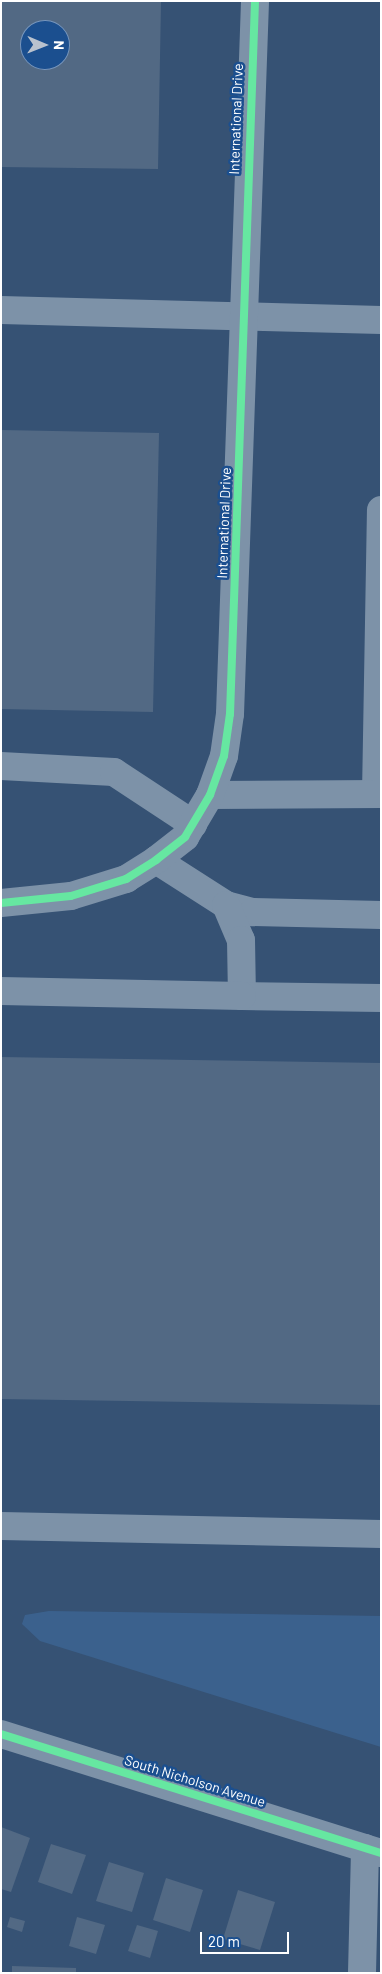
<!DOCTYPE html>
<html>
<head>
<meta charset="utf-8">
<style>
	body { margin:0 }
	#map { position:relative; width:382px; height:1974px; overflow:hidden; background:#365274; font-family:Barlow,sans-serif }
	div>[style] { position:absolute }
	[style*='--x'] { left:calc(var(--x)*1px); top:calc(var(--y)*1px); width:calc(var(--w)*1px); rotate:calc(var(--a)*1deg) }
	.water>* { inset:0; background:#3b618d }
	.building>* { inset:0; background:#526984 }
	.minor>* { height:28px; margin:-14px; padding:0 14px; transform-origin:14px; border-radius:14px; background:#7d92a8 }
	.cycleway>* { height:8px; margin:-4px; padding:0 4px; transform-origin:4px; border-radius:4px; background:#66e7a1 }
	span { translate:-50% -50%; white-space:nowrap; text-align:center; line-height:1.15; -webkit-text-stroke:5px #1b4f8f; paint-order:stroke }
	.street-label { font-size:14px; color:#fff }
	.frame { position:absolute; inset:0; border:2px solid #fff; pointer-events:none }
	.north { position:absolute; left:20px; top:20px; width:50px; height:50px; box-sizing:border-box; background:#1b4f8f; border:1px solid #7695bc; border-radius:50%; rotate:91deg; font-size:14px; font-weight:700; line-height:20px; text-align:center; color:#fff }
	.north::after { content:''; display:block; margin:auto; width:18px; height:22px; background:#b9c2ce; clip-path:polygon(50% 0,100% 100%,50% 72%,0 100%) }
	.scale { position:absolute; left:200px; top:1932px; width:89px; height:22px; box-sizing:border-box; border:2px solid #fff; border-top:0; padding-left:6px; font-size:15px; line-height:18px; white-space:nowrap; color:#fff; -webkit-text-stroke:4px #1b4f8f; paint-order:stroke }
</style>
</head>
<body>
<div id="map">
	<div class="water">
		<i style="clip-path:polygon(49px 1611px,381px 1616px,381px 1747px,40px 1641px,22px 1624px,25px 1615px)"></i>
	</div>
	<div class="building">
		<i style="clip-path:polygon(evenodd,1px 1px,161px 1px,158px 169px,1px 167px,1px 1px,30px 30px,60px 30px,60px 60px,30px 60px,30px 30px)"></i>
		<i style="clip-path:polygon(1px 430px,159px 433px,153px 712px,1px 709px)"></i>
		<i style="clip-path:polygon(1px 1057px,381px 1063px,381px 1405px,1px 1399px)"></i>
		<i style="clip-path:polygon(1px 1827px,30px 1838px,11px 1892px,1px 1889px)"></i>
		<i style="clip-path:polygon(51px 1844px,86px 1855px,72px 1894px,38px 1882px)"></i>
		<i style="clip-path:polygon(109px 1862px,144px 1873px,132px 1912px,96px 1901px)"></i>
		<i style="clip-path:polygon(166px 1878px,203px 1890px,190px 1932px,153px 1920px)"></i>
		<i style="clip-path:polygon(238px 1890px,275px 1902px,260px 1950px,223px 1939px)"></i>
		<i style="clip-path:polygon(10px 1917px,25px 1921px,22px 1932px,7px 1927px)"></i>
		<i style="clip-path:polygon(77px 1917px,105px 1925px,96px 1954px,69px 1946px)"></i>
		<i style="clip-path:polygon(137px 1925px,158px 1931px,150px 1958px,128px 1951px)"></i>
		<i style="clip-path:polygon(12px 1966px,76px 1968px,76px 1973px,12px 1973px)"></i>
	</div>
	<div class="minor">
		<i style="--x:1;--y:310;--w:380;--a:1.5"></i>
		<i style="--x:1;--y:766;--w:113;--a:3"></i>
		<i style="--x:114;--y:772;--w:95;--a:33.4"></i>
		<i style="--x:376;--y:794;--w:284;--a:-89"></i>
		<i style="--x:210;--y:795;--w:171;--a:-0.3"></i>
		<i style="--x:156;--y:860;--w:83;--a:32.7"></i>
		<i style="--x:226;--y:905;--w:28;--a:15"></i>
		<i style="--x:253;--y:912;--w:128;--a:1.3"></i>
		<i style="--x:1;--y:903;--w:70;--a:-5.7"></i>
		<i style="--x:71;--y:896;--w:58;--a:-17.2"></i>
		<i style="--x:126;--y:879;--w:36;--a:-32"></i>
		<i style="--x:156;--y:860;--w:37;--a:-38"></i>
		<i style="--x:185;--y:837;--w:49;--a:-59.2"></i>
		<i style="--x:210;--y:795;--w:41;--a:-70.3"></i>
		<i style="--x:224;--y:756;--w:42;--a:-81.9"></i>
		<i style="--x:230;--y:714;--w:713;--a:-87.99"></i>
		<i style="--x:226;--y:905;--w:38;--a:67"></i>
		<i style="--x:241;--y:940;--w:56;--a:89"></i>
		<i style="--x:242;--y:996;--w:139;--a:0.8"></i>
		<i style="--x:1;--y:991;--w:241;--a:1.2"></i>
		<i style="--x:1;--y:1526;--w:380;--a:1.2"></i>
		<i style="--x:1;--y:1734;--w:398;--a:17.4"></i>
		<i style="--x:362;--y:1973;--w:125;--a:-88.6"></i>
	</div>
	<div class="cycleway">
		<i style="--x:1;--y:903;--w:70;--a:-5.7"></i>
		<i style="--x:71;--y:896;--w:58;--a:-17.2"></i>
		<i style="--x:126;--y:879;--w:36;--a:-32"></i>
		<i style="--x:156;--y:860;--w:37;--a:-38"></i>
		<i style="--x:185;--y:837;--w:49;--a:-59.2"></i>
		<i style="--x:210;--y:795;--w:41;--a:-70.3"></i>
		<i style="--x:224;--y:756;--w:42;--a:-81.9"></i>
		<i style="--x:230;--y:714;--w:713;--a:-87.99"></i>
		<i style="--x:1;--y:1734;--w:398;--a:17.4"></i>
	</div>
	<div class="street-label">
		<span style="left:236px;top:119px;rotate:-88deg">International Drive</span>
		<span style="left:224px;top:523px;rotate:-88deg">International Drive</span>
		<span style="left:195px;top:1781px;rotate:17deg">South Nicholson Avenue</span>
	</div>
	<div class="frame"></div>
	<div class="north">N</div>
	<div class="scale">20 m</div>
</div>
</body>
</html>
